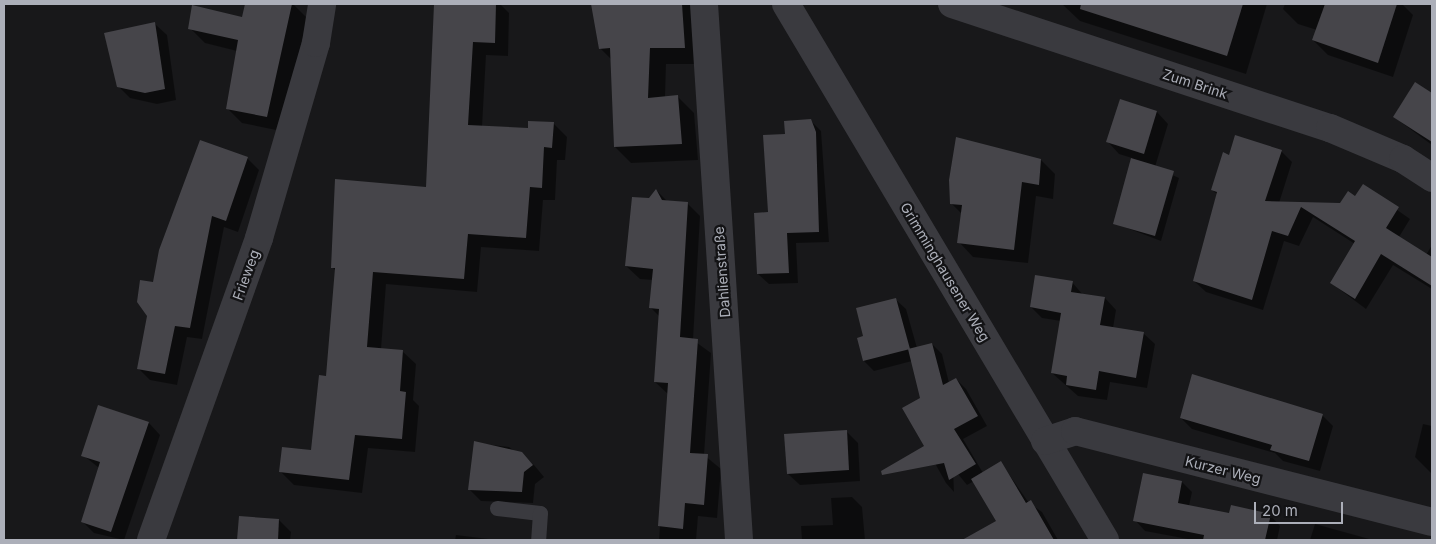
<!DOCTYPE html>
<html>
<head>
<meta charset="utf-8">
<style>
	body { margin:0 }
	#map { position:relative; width:1436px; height:544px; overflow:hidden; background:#18181a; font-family:Inter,sans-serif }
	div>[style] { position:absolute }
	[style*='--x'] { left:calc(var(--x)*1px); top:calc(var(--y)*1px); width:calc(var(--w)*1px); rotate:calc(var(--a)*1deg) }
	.shadow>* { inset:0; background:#0007 }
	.building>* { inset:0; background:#46454a }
	.lane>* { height:15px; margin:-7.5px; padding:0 7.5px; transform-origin:7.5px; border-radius:7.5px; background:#3a3a3f }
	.street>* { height:28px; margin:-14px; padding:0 14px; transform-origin:14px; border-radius:14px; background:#3a3a3f }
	span { translate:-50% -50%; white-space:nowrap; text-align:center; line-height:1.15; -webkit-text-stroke:4.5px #131315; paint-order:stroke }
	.street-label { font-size:14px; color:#acafb9 }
	.frame { position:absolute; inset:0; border:5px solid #acafb9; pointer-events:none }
	.scale { position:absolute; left:1254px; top:502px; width:89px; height:22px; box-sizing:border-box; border:2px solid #acafb9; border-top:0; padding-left:6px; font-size:15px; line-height:18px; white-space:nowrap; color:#acafb9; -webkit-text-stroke:4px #131315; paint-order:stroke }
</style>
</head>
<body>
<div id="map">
	<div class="shadow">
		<i style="clip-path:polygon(246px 4px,293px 4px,307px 18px,281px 131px,242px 123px,227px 108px,237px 51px,205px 43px,190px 28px,243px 18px)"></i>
		<i style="clip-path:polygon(436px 4px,500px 4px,509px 13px,508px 56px,486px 55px,482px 127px,529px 129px,553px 123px,567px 137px,565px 160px,557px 160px,555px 200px,543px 200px,539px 251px,481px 247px,477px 292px,386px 284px,381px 349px,402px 351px,416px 364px,413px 400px,419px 406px,415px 452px,368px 448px,362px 493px,294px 485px,280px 471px,312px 452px,327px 377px,336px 271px,333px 268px,427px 188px)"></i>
		<i style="clip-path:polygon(593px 4px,694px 4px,701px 64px,666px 64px,665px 97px,677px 96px,694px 113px,698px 160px,631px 163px,615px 147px,612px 60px,600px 48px)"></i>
		<i style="clip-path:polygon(1062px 4px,1267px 4px,1246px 74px,1080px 21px)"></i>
		<i style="clip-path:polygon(1285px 4px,1402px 4px,1413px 15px,1393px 77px,1328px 55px,1313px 40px,1317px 30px,1298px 24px,1283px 9px)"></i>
		<i style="clip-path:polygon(155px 24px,167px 35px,176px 100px,157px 104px,130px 98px,118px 86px)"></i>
		<i style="clip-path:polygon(1415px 84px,1432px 94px,1432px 145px,1394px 117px)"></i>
		<i style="clip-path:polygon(1121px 101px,1157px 112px,1168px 124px,1155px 167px,1179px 178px,1161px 241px,1114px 223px,1132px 158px,1119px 154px,1108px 142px)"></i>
		<i style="clip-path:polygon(811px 121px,821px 131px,829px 242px,796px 243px,798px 283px,769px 284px,758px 274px,786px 135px)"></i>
		<i style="clip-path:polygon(1281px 151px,1292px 162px,1279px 203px,1341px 204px,1356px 198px,1363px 186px,1410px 219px,1399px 237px,1426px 255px,1432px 245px,1432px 289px,1393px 265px,1366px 309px,1331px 283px,1355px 244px,1313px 217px,1299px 246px,1284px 241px,1263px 310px,1206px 292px,1194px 281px,1217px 194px,1212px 190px,1230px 156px)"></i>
		<i style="clip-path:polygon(247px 158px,259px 170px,238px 232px,224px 227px,202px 339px,187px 337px,177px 385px,150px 380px,138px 368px,154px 284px)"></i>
		<i style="clip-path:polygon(1041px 160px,1055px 174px,1053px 199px,1036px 196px,1028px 263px,973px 257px,959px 242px,962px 214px,951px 203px)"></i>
		<i style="clip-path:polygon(657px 191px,667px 201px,687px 203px,700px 216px,693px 340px,711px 353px,704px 455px,721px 469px,717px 518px,698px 516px,696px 540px,659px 540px,669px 395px,655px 382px,659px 316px,651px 308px,653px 280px,640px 279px,626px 266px,649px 200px)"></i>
		<i style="clip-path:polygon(1072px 282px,1083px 295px,1105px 298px,1116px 310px,1113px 328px,1143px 333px,1155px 344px,1147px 388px,1110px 382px,1107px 400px,1078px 396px,1052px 373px,1061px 321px,1042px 318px,1031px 307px)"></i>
		<i style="clip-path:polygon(895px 299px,906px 309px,917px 348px,932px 344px,942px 354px,949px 383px,956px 379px,966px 389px,987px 426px,963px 439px,983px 473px,1001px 463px,1029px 503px,1042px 512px,1058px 540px,996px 540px,988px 527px,997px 521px,974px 481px,967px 485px,953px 468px,954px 492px,946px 483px,904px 408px,921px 398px,912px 361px,874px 371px,864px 361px,865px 337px)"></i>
		<i style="clip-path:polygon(99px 406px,149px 423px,160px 435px,124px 540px,94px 533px,82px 521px,99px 468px,83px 455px)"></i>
		<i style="clip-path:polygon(1322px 415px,1333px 426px,1320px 471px,1283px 461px,1275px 453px,1192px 429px,1181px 418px)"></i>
		<i style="clip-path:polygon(1423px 424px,1432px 426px,1432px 474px,1415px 457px)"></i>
		<i style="clip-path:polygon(846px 431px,858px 443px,860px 481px,800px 485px,788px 474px)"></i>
		<i style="clip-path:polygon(475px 443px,509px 447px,534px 465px,544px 477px,535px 484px,533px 503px,481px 501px,469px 489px)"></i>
		<i style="clip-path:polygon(1182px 482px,1192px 492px,1189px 506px,1230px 515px,1270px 515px,1280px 526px,1277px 540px,1193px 540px,1145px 531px,1135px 520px)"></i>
		<i style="clip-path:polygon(852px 497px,862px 507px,865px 540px,802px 540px,801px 526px,833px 525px,831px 498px)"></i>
		<i style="clip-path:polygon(240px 517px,279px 520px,291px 532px,290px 540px,238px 540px)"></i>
		<i style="clip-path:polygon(1315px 524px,1373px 540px,1310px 540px)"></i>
		<i style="clip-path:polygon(456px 535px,497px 540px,455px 540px)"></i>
	</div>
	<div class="building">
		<i style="clip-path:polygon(245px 4px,292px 4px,267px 117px,226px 109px,238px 40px,188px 29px,192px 5px,242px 17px)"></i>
		<i style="clip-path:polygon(434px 4px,496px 4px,495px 43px,473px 42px,468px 125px,528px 128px,528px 121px,554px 122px,552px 148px,544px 147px,542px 188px,530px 187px,526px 238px,468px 234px,464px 279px,373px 272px,367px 347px,403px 350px,400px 391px,406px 392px,402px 439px,355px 435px,349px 480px,279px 472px,282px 447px,311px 450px,319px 375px,326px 376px,335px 268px,331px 268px,335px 179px,426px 187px)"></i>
		<i style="clip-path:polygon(591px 4px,682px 4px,685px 48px,650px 48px,648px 98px,678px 95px,682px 144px,614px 147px,610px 48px,599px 49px)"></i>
		<i style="clip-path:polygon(1081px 4px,1243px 4px,1227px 56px,1080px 9px)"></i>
		<i style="clip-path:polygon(1325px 4px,1397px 4px,1378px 63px,1312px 40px)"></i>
		<i style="clip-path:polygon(155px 22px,165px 89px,145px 93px,117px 87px,104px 33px)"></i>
		<i style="clip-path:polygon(1415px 82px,1432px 93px,1432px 142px,1393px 117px)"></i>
		<i style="clip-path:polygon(1120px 99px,1157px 111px,1144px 154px,1106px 142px)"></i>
		<i style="clip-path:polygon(811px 119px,816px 132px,819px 232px,787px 233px,789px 273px,757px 274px,754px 213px,768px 212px,763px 135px,785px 134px,784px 121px)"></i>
		<i style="clip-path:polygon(1235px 135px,1282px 150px,1265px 201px,1340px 203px,1348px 191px,1355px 196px,1363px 184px,1399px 207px,1386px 228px,1432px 257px,1432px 286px,1381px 254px,1355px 299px,1330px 283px,1355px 241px,1301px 207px,1288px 236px,1272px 231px,1252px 300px,1193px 281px,1217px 192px,1211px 190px,1223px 152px,1229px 155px)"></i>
		<i style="clip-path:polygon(956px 137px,1041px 159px,1039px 185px,1022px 182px,1014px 250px,957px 243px,962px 205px,950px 204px,949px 180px)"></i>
		<i style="clip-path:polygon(200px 140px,248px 157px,226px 221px,212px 216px,190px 328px,175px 326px,165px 374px,137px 369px,147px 316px,137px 302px,140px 280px,153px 282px,159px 250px)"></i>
		<i style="clip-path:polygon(1131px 158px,1174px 171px,1155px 236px,1113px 224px)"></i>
		<i style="clip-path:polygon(656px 189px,662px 200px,688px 202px,680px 337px,698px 339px,690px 453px,708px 454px,704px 505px,685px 503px,683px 529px,658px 526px,668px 383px,654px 382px,659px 309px,649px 308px,653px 269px,625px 266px,632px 197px,649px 198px)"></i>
		<i style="clip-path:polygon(1035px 275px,1073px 281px,1071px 292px,1105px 297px,1100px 325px,1144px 332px,1136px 378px,1099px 371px,1096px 390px,1066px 385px,1067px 376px,1051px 373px,1061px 313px,1030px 307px)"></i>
		<i style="clip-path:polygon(896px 298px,910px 349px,863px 361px,857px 338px,863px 336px,856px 308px)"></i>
		<i style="clip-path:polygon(932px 343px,943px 385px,956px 378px,978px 416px,954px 429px,976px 464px,949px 480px,944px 463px,882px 475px,881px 471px,924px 446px,902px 408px,920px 398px,908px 349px)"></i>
		<i style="clip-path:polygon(1192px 374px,1323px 414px,1309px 461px,1270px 450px,1272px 445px,1180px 418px)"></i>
		<i style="clip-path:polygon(98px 405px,149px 422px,111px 532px,81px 522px,100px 462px,81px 456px)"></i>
		<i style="clip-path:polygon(847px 430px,849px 470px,787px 474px,784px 434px)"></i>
		<i style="clip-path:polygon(474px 441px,522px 452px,533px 465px,524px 472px,522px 492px,468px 490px)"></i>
		<i style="clip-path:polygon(1001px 461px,1026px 503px,1031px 500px,1054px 540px,962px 540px,996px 521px,971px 479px)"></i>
		<i style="clip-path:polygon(1143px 473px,1182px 481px,1178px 503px,1229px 513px,1231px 505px,1271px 514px,1265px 540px,1203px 540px,1204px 535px,1133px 521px)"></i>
		<i style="clip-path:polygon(239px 516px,279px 519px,278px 540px,237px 540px)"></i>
	</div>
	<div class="lane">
		<i style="--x:497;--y:508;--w:43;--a:6.6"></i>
		<i style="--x:540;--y:513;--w:27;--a:94"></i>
	</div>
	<div class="street">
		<i style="--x:704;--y:4;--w:537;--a:86.26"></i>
		<i style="--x:786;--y:4;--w:624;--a:59.24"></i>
		<i style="--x:952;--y:4;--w:398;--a:18.2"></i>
		<i style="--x:1330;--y:128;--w:79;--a:23"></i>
		<i style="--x:1403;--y:159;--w:35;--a:33"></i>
		<i style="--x:1045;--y:441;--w:32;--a:-18"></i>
		<i style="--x:1075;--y:431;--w:368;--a:14.3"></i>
		<i style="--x:151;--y:540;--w:321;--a:-70.3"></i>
		<i style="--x:259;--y:238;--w:203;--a:-73.7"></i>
		<i style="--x:316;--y:43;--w:39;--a:-81"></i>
	</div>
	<div class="street-label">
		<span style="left:1195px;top:84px;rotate:18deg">Zum Brink</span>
		<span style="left:722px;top:272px;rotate:-94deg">Dahlienstraße</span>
		<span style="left:945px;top:272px;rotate:59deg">Grimminghausener Weg</span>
		<span style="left:246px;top:275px;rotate:-70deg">Frieweg</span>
		<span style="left:1223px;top:470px;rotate:14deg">Kurzer Weg</span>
	</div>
	<div class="frame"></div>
	<div class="scale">20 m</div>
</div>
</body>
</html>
